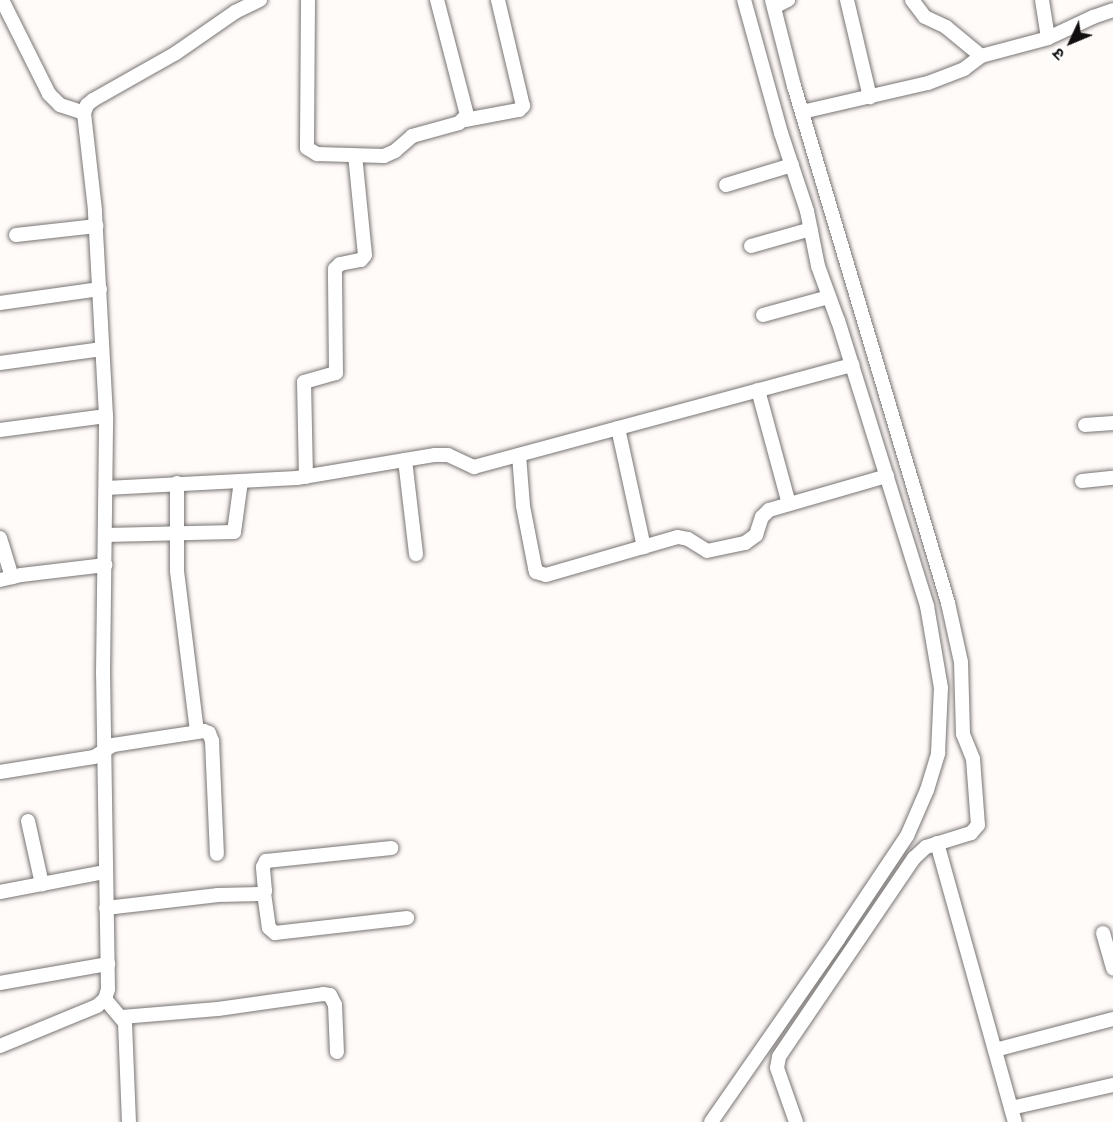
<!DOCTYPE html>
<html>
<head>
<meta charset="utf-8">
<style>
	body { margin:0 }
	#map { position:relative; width:1113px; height:1122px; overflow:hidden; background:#fffbf9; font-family:Inter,"Noto Sans Devanagari",sans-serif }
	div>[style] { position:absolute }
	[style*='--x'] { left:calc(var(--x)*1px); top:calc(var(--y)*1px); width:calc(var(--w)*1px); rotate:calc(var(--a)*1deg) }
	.roads { filter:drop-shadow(0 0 2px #787472) drop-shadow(0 0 2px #787472) }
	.street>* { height:14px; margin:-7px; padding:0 7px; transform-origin:7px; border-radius:7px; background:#fff }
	span { translate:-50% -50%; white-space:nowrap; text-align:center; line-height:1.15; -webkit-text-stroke:5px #fff; paint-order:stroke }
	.north { position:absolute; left:1041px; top:12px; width:60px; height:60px; -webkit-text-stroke:4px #fff; paint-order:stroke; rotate:226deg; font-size:16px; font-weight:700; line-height:24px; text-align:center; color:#110f0f }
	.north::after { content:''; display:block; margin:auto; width:21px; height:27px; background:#110f0f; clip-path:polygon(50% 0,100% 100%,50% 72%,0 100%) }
</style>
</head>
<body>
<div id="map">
	<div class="roads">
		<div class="street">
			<i style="--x:2;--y:0;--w:105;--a:63.4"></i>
			<i style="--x:49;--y:94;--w:16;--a:45"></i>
			<i style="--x:60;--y:105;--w:25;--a:18"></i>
			<i style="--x:308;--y:0;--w:148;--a:90.4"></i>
			<i style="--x:307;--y:148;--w:12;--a:31"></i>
			<i style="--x:317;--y:154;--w:67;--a:1.7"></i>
			<i style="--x:384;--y:156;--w:12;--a:-24"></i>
			<i style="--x:395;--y:151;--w:23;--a:-41"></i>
			<i style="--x:412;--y:136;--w:49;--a:-15.5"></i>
			<i style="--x:459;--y:123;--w:11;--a:-45"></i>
			<i style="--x:467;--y:115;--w:119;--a:-104.6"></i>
			<i style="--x:772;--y:0;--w:89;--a:75.7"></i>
			<i style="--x:794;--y:86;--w:539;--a:73.41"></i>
			<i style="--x:948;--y:603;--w:60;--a:77.6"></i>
			<i style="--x:961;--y:662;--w:72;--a:88.4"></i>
			<i style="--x:963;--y:734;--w:27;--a:68"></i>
			<i style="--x:973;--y:759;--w:66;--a:85.7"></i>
			<i style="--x:978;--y:825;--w:11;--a:131"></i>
			<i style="--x:971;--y:833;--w:47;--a:162.7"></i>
			<i style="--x:926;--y:847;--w:16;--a:137"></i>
			<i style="--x:914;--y:858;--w:240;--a:124.2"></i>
			<i style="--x:779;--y:1057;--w:11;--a:100"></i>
			<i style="--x:777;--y:1068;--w:57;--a:70.6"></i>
			<i style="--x:847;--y:0;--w:100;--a:76.7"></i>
			<i style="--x:912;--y:0;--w:21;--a:53"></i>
			<i style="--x:925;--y:17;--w:23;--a:25"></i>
			<i style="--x:946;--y:27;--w:45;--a:39.6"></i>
			<i style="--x:981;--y:56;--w:69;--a:-15"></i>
			<i style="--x:1048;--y:38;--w:50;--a:-25"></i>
			<i style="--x:1093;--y:17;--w:21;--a:-19"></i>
			<i style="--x:1042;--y:0;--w:38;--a:81"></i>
			<i style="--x:774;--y:7;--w:16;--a:-27"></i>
			<i style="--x:802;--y:112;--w:129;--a:-13"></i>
			<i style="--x:928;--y:83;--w:39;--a:-21"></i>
			<i style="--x:964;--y:69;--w:21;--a:-37"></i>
			<i style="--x:465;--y:120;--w:55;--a:-10.5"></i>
			<i style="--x:519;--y:110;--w:6;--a:-45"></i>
			<i style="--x:523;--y:106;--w:109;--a:-103.3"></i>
			<i style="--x:726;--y:185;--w:69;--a:-16.9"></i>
			<i style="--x:16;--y:235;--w:81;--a:-6.4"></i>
			<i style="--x:751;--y:246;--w:62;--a:-15.8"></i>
			<i style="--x:0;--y:303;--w:101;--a:-8"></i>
			<i style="--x:763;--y:315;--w:68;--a:-15.3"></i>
			<i style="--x:0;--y:363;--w:103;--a:-7.8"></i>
			<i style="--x:758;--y:390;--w:118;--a:74.8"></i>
			<i style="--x:1085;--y:425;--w:28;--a:-4"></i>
			<i style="--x:618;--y:428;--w:122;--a:77.7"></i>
			<i style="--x:0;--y:430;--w:107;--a:-7.5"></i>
			<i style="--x:519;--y:455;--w:51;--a:85.5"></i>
			<i style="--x:523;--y:506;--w:63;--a:79"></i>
			<i style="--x:535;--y:568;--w:4;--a:76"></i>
			<i style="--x:536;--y:572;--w:10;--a:17"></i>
			<i style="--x:546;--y:575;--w:137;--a:-16.1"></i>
			<i style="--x:678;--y:537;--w:10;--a:11"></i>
			<i style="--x:688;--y:539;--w:22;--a:32"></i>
			<i style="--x:707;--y:551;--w:39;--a:-12"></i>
			<i style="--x:745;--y:543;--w:14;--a:-36"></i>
			<i style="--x:756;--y:535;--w:19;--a:-72"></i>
			<i style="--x:762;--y:517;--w:10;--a:-45"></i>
			<i style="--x:769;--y:510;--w:123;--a:-16.1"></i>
			<i style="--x:405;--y:460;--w:95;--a:83.3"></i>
			<i style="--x:306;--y:477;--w:95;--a:-91.2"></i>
			<i style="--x:304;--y:382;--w:33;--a:-16"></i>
			<i style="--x:336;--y:373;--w:104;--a:-90.6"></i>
			<i style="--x:335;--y:269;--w:7;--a:-45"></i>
			<i style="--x:340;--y:264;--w:21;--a:-11"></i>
			<i style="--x:361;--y:260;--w:6;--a:-51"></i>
			<i style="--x:365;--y:255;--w:100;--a:-95.7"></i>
			<i style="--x:1082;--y:481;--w:31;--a:-6"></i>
			<i style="--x:177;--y:483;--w:88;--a:90"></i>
			<i style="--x:177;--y:571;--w:162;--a:82.9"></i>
			<i style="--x:106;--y:488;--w:191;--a:-3"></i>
			<i style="--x:297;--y:478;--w:140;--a:-9.5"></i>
			<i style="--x:435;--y:455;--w:13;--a:0"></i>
			<i style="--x:448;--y:455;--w:29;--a:25"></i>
			<i style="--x:474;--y:467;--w:392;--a:-15.1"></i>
			<i style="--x:105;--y:535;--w:129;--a:-1.3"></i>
			<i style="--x:234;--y:532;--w:51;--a:-82.2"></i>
			<i style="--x:0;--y:538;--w:41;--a:72.9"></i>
			<i style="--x:0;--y:580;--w:22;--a:-13"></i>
			<i style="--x:21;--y:575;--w:85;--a:-6.8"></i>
			<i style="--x:0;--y:772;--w:95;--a:-9.1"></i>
			<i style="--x:94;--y:757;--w:22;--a:-32"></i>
			<i style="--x:113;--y:745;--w:92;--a:-8.7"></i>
			<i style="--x:204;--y:731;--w:5;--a:22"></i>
			<i style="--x:209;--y:733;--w:9;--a:69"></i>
			<i style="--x:212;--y:741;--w:113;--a:87.5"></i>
			<i style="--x:28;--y:821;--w:65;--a:77.5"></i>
			<i style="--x:937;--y:843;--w:290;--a:74.4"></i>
			<i style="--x:0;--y:892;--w:107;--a:-10.8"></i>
			<i style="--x:264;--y:893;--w:35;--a:82"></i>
			<i style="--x:269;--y:928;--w:8;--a:40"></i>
			<i style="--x:275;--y:933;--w:133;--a:-6.5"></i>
			<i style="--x:106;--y:908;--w:113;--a:-6.6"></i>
			<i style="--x:218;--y:895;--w:42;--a:-1.4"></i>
			<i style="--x:260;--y:894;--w:6;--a:-31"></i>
			<i style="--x:265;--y:891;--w:24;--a:-95"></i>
			<i style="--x:263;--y:867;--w:7;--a:-63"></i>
			<i style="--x:266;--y:861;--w:126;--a:-5.9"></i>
			<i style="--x:1103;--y:933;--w:37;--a:74"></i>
			<i style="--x:0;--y:983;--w:110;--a:-10"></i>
			<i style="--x:105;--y:999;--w:31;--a:50"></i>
			<i style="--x:125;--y:1023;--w:99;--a:87.7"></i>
			<i style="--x:122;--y:1017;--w:96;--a:-4.8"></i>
			<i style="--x:218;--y:1009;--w:106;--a:-8.1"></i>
			<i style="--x:323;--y:994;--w:7;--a:8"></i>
			<i style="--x:330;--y:995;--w:11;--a:63"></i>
			<i style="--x:335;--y:1005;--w:47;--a:87.6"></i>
			<i style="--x:0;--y:1046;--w:105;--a:-22.4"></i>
			<i style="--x:97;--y:1006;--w:11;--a:-41"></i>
			<i style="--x:105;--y:999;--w:10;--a:-73"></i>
			<i style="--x:108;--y:989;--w:315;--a:-90.9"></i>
			<i style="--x:103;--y:674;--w:258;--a:-89.3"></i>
			<i style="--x:106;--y:416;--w:206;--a:-93.1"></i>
			<i style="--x:95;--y:210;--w:98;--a:-96.5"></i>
			<i style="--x:84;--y:113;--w:9;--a:-69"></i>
			<i style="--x:87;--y:105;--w:8;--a:-40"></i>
			<i style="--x:93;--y:100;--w:95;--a:-29.5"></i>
			<i style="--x:176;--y:53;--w:72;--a:-34.8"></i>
			<i style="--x:235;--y:12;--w:28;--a:-26"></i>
			<i style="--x:995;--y:1050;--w:122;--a:-14.7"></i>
			<i style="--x:1011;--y:1108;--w:105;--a:-12.7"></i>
			<i style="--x:711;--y:1122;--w:223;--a:-55.2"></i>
			<i style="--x:838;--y:939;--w:124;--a:-56.2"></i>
			<i style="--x:907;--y:836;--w:50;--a:-66.5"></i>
			<i style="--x:927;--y:790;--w:39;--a:-73"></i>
			<i style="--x:938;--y:753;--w:65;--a:-87.4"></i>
			<i style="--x:941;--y:688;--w:83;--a:-99.7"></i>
			<i style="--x:927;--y:606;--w:299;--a:-107.3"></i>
			<i style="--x:838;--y:321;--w:59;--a:-110"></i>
			<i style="--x:818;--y:266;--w:56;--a:-101.3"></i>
			<i style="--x:807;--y:211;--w:82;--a:-108.4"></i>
			<i style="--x:781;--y:133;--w:138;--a:-105.5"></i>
		</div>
	</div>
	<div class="north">उ</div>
</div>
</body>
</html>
